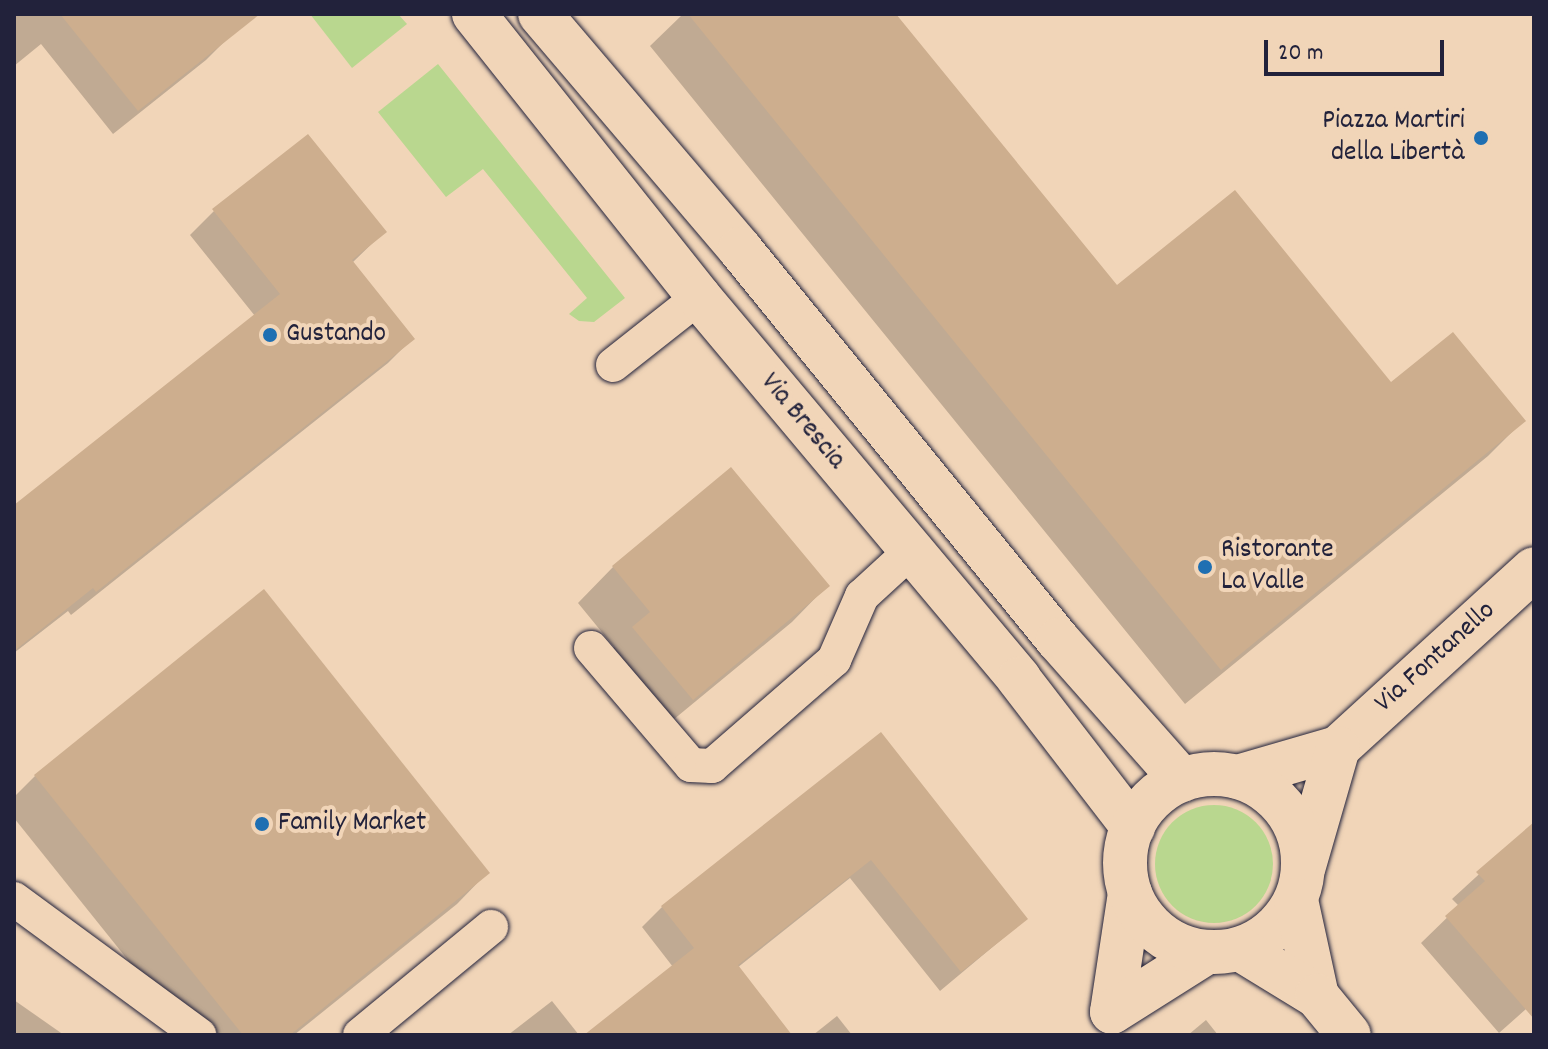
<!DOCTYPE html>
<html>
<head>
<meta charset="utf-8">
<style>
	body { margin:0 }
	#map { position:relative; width:1548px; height:1049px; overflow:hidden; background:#f1d5b8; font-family:Dekko,sans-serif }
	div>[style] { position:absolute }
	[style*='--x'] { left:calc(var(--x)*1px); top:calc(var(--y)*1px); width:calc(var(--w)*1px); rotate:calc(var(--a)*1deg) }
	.green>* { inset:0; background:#b9d78f }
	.round { border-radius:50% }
	.shadow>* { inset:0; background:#0003 }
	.building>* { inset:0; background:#cdae8e }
	.roads { filter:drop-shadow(0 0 2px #22223b) drop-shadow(0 0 2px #22223b) }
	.lane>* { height:34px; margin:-17px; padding:0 17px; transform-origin:17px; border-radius:17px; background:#f1d5b8 }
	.street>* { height:44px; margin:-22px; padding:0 22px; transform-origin:22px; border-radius:22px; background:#f1d5b8 }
	.secondary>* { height:44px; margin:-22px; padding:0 22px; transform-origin:22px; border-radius:22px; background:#f1d5b8 }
	.secondary>.ring { margin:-22px; padding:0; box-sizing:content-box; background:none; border:44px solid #f1d5b8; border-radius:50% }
	.dots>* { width:22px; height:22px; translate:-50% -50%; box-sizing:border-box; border:4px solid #f1d5b8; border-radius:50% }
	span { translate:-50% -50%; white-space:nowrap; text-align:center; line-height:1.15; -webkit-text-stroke:8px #f1d5b8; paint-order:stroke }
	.poi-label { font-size:28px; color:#22223b }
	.right { translate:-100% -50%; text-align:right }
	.left { translate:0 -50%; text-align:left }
	.street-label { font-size:28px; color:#22223b }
	.frame { position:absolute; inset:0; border:16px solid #22223b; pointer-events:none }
	.scale { position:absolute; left:1264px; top:40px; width:180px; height:36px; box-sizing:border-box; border:4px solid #22223b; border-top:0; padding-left:10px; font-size:24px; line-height:28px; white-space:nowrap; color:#22223b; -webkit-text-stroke:6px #f1d5b8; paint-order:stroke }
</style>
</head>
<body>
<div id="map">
	<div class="green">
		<i style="clip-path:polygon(310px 14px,398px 14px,407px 24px,352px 68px)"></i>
		<i style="clip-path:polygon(438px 64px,625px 298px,594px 322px,579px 321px,569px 314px,587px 298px,483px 169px,446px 197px,378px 112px)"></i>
		<i class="round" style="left:1155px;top:805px;width:118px;height:118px"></i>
	</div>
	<div class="shadow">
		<i style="clip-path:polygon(14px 14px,212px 14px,230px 36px,206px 60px,113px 134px,41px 44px,14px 66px)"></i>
		<i style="clip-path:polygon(683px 14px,894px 14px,1117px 288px,1391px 385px,1523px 421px,1488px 456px,1185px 704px,650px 46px)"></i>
		<i style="clip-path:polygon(214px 211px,384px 232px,352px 263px,412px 339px,388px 363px,71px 615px,68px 611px,14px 653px,14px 508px,255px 316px,190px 235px)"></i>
		<i style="clip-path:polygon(730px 470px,827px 586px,792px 622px,656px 734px,598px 664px,614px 647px,578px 603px,613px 567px)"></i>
		<i style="clip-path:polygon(263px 592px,487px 873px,457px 904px,294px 1035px,188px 1035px,14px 818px,14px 797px,35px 776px)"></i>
		<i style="clip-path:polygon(881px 735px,1026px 919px,940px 991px,850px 878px,737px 968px,790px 1035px,587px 1035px,673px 967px,642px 927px,662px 907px)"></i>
		<i style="clip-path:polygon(1524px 833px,1534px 841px,1534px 1002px,1499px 1033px,1421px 943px,1459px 906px,1452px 899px)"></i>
		<i style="clip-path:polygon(14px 1000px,64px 1035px,14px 1035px)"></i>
		<i style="clip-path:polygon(552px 1001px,579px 1035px,508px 1035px)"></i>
		<i style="clip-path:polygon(837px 1016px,852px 1035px,813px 1035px)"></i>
		<i style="clip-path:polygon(1206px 1020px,1218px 1035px,1188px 1035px)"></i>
	</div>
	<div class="building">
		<i style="clip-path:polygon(60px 14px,260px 14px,138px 111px)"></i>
		<i style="clip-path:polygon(688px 14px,896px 14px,1117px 285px,1235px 190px,1391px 382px,1453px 332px,1526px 421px,1221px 670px)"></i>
		<i style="clip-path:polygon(308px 134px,387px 232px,352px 260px,415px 339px,96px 592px,93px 588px,14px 651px,14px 505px,280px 294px,212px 209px)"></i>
		<i style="clip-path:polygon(731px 467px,830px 586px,693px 700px,632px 627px,650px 612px,612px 566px)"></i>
		<i style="clip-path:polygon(264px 589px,490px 873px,290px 1035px,243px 1035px,34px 775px)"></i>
		<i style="clip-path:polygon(881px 732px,1028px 919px,961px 972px,871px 860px,738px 965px,792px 1035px,584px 1035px,694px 948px,661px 906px)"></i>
		<i style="clip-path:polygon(1534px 822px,1534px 1019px,1445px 916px,1485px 881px,1476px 872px)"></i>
	</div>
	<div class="roads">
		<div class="lane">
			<i style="--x:613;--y:365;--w:110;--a:-38.3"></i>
			<i style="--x:591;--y:648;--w:154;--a:49.5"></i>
			<i style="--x:691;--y:765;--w:21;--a:3"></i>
			<i style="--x:712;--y:766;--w:162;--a:-41"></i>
			<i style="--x:834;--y:660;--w:70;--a:-66.4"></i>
			<i style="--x:862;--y:596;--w:65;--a:-42.5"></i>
			<i style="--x:14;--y:899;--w:230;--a:36.3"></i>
			<i style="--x:360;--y:1035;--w:170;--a:-39.5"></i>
		</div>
		<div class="street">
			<i style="--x:1338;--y:748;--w:265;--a:-42.4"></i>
			<i style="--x:1238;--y:777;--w:104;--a:-16.2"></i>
			<i style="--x:1338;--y:748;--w:123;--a:106.1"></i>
			<i style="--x:1130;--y:893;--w:120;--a:98.6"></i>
			<i style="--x:1112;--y:1012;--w:112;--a:-32.3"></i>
		</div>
		<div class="secondary">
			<i style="--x:474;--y:14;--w:362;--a:51.5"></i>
			<i style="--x:699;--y:297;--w:498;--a:50"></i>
			<i style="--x:1019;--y:679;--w:187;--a:52.4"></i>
			<i style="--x:540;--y:14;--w:309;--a:49.6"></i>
			<i style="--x:740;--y:249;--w:504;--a:50.88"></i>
			<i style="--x:1058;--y:640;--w:187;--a:48.5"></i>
			<i class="ring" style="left:1125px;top:774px;width:134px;height:134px"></i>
			<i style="--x:1296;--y:900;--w:98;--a:77.7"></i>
			<i style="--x:1240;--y:949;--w:90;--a:31.4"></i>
			<i style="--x:1317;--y:996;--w:50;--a:50.6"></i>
		</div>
	</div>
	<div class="dots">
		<i style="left:1481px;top:138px;background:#1f6fb2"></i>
		<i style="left:270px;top:335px;background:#1f6fb2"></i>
		<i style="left:1205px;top:567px;background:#1f6fb2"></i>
		<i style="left:262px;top:824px;background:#1f6fb2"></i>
	</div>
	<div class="poi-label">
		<span class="right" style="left:1465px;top:138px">Piazza Martiri<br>della Libertà</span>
		<span class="left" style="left:286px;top:335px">Gustando</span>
		<span class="left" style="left:1221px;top:567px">Ristorante<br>La Valle</span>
		<span class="left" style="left:278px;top:824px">Family Market</span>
	</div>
	<div class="street-label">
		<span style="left:802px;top:422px;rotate:50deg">Via Brescia</span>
		<span style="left:1436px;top:658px;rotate:-42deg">Via Fontanello</span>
	</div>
	<div class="frame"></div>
	<div class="scale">20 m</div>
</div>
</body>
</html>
